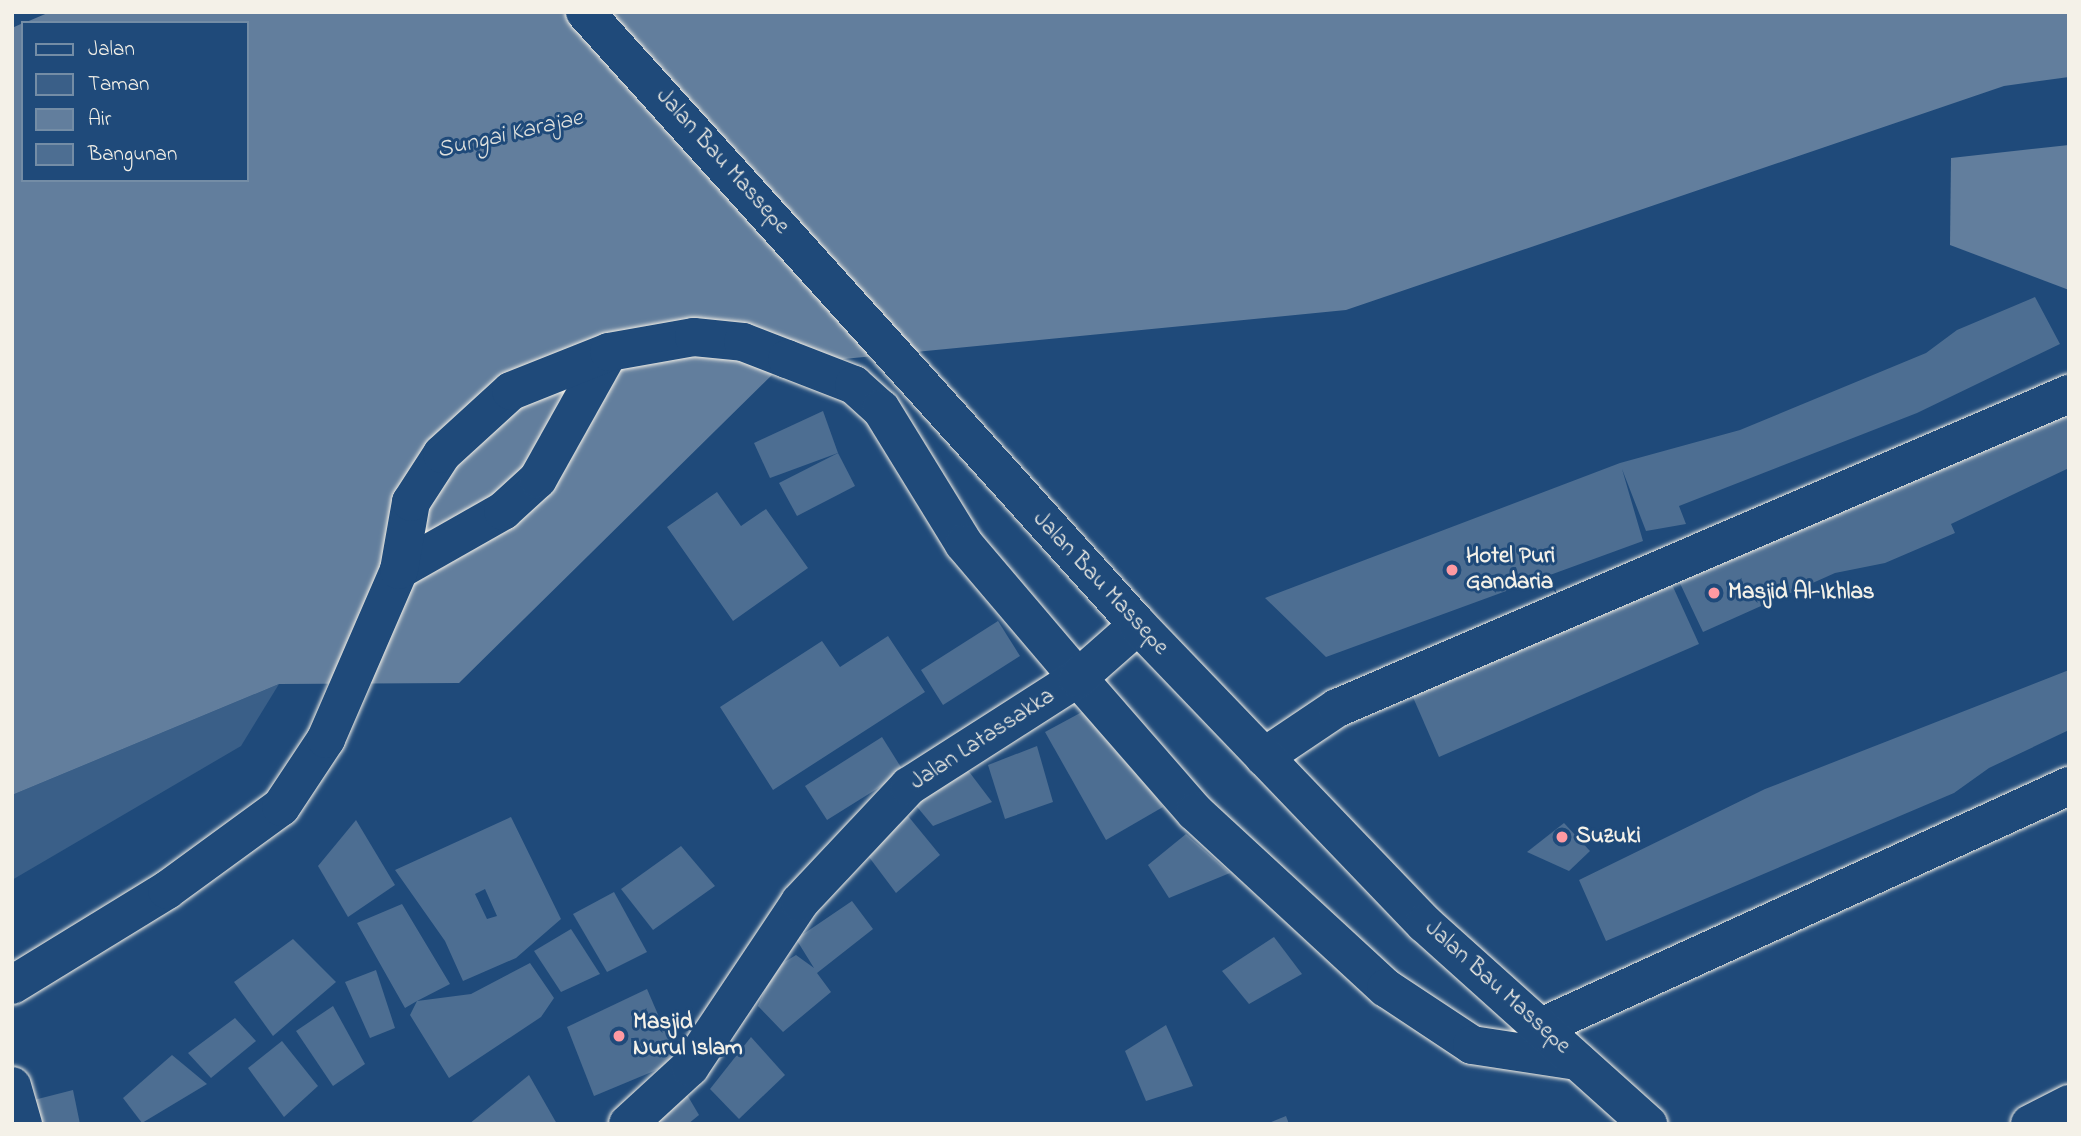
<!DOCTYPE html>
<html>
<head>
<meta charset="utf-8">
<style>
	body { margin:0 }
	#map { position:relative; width:2081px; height:1136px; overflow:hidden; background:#1f4a7a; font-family:"Indie Flower",sans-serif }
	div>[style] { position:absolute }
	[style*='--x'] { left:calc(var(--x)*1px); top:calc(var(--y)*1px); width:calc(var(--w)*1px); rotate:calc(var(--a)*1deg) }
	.green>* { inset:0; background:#3a5f88 }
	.water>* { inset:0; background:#627e9d }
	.building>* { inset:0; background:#4d6e92 }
	.roads { filter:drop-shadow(0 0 2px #f4f1e8) drop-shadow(0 0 2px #f4f1e8) }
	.minor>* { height:38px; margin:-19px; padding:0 19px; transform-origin:19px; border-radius:19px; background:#1f4a7a }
	.highway>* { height:38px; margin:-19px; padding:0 19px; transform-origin:19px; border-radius:19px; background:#1f4a7a }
	.dots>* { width:19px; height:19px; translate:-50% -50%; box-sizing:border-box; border:4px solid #1f4a7a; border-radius:50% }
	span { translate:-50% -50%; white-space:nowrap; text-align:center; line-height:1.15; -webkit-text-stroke:6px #1f4a7a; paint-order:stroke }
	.street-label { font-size:23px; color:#f4f1e8 }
	.poi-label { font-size:23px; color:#f4f1e8; font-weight:700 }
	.left { translate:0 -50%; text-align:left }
	.water-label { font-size:24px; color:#dee0dd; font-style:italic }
	.frame { position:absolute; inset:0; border:14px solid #f4f1e8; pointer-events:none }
	.legend { position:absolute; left:21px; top:21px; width:228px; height:161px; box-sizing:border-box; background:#1f4a7a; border:2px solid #748da6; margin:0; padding:9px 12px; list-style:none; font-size:21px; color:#f4f1e8 }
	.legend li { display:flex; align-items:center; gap:14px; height:35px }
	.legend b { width:35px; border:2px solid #748da6 }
</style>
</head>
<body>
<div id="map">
	<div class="green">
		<i style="clip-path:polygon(279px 684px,241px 746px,12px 880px,12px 795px)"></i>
	</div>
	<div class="water">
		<i style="clip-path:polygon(50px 12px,2069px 12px,2069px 77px,2004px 86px,1346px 310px,782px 365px,459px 683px,279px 684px,12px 795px,12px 28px,23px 23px,23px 180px,247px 180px,247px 23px,24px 23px)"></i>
		<i style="clip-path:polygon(2069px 145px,2069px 290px,1950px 245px,1951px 158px)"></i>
	</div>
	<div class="building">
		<i style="clip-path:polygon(2035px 297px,2060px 344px,1917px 413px,1679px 506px,1686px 524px,1646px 531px,1622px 469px,1643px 541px,1326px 657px,1265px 598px,1620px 463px,1740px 430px,1926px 353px,1957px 330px)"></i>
		<i style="clip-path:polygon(2069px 405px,2069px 468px,1951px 524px,1955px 533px,1885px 563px,1835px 573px,1703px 632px,1677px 577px)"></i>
		<i style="clip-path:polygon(823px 411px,838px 453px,770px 478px,754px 443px)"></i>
		<i style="clip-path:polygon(838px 453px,855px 486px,797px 516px,779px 483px)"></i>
		<i style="clip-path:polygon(717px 492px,741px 526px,766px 509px,808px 568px,733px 621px,667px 527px)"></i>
		<i style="clip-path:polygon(1669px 578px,1699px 644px,1439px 757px,1409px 688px)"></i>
		<i style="clip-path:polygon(998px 621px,1020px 656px,943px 705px,921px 670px)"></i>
		<i style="clip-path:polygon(888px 636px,925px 692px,773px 790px,720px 707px,822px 641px,840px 667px)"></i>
		<i style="clip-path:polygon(2069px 670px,2069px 730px,1989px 768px,1954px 793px,1606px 941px,1579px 880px,1765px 789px)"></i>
		<i style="clip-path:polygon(1093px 706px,1163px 807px,1106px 840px,1045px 732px)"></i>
		<i style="clip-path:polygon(882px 737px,904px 772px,827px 820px,805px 786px)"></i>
		<i style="clip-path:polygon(1037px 746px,1053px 802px,1005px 819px,988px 765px)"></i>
		<i style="clip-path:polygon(967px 769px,992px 802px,933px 826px,913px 802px)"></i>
		<i style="clip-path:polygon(908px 816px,940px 855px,896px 893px,863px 849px)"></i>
		<i style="clip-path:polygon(evenodd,511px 817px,561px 919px,516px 958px,463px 981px,445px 941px,395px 870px,511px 817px,485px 889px,497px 916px,487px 919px,475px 894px,485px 889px)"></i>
		<i style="clip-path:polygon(356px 820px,395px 885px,348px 917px,318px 866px)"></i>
		<i style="clip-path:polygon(1564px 823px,1590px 851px,1569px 871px,1527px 852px)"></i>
		<i style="clip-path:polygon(1186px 834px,1230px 873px,1169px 898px,1148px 865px)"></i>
		<i style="clip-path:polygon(681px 846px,715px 886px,653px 930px,621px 889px)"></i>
		<i style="clip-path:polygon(614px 892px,647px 952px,607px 972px,573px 914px)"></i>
		<i style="clip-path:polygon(852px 901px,873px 929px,817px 973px,831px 992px,783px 1032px,758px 1006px,775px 968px,796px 955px,814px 968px,796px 939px)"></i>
		<i style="clip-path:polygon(402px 904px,450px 984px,417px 1001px,471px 994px,530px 963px,554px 998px,541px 1017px,449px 1078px,410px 1015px,417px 1001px,405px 1008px,357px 923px)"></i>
		<i style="clip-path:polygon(571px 929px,600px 974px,561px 992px,534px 951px)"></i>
		<i style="clip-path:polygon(1274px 937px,1302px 974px,1249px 1004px,1222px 971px)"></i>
		<i style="clip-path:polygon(293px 939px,336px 982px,273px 1036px,234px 982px)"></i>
		<i style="clip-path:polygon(376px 970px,395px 1028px,370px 1038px,345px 982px)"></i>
		<i style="clip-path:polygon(647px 989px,678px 1061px,594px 1096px,567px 1027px)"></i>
		<i style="clip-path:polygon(333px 1006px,365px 1064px,333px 1086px,296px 1031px)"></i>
		<i style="clip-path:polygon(235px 1018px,256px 1041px,211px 1078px,188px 1053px)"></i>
		<i style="clip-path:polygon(1166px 1025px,1193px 1086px,1146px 1101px,1125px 1051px)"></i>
		<i style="clip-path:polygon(751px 1037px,785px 1075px,739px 1119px,710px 1089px)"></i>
		<i style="clip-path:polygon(282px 1041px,318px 1086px,284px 1117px,248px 1068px)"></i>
		<i style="clip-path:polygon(172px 1055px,207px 1084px,142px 1123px,123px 1098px)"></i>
		<i style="clip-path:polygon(529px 1075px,557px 1124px,469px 1124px)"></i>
		<i style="clip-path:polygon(73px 1090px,80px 1124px,32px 1124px,26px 1102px)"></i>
		<i style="clip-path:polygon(686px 1093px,699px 1115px,688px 1124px,645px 1124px)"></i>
		<i style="clip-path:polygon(1286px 1116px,1289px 1124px,1266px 1124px)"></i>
	</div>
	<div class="roads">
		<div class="minor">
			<i style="--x:399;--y:570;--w:120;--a:-29.6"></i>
			<i style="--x:503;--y:511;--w:47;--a:-42.4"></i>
			<i style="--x:538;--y:479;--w:145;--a:-60.8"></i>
			<i style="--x:1264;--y:757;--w:88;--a:-33.9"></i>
			<i style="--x:1337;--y:708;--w:797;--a:-23.22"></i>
			<i style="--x:12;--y:985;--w:182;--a:-31.5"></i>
			<i style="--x:167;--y:890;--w:141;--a:-36.1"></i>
			<i style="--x:281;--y:807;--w:82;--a:-56.5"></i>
			<i style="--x:326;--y:739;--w:184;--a:-66.6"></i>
			<i style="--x:399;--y:570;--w:69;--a:-80"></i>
			<i style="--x:411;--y:502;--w:57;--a:-57.1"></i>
			<i style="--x:442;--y:454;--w:93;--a:-42.4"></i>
			<i style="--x:511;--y:391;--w:105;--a:-21.7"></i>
			<i style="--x:609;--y:352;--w:86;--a:-10"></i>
			<i style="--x:694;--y:337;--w:49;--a:5.8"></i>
			<i style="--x:743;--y:342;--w:47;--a:21.1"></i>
			<i style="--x:787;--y:359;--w:72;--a:21.2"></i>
			<i style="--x:854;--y:385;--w:36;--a:42"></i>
			<i style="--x:881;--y:409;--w:158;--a:58.4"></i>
			<i style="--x:964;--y:544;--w:176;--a:49.6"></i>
			<i style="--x:1078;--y:678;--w:178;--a:48.9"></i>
			<i style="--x:1195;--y:812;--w:260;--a:42.7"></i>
			<i style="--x:1386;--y:988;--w:103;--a:33.5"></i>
			<i style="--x:1472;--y:1045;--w:106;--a:8.7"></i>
			<i style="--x:1539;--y:1028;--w:583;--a:-24.54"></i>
			<i style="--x:12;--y:1086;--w:40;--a:74"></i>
			<i style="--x:628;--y:1124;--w:84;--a:-42.6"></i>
			<i style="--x:690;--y:1067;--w:198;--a:-56.3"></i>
			<i style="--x:800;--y:902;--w:159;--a:-46.8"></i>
			<i style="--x:909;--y:786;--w:201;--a:-32.6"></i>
			<i style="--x:1078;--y:678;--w:80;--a:-41.5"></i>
			<i style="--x:2030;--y:1124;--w:44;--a:-27.1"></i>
		</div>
		<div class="highway">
			<i style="--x:585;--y:12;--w:826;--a:47.95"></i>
			<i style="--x:1138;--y:625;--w:414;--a:46.2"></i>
			<i style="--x:1425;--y:924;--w:300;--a:41.9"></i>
		</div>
	</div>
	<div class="dots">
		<i style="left:1452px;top:570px;background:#ff9aa2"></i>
		<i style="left:1714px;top:593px;background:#ff9aa2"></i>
		<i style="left:1562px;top:837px;background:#ff9aa2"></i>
		<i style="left:619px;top:1036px;background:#ff9aa2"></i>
	</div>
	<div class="street-label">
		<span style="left:722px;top:162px;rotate:48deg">Jalan Bau Massepe</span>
		<span style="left:1100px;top:584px;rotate:47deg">Jalan Bau Massepe</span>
		<span style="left:983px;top:740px;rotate:-33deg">Jalan Latassakka</span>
		<span style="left:1497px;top:988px;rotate:42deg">Jalan Bau Massepe</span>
	</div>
	<div class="poi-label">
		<span class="left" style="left:1466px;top:570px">Hotel Puri<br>Gandaria</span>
		<span class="left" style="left:1728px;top:593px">Masjid Al-Ikhlas</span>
		<span class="left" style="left:1576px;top:837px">Suzuki</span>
		<span class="left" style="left:633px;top:1036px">Masjid<br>Nurul Islam</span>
	</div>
	<div class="water-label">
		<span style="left:510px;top:135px;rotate:-13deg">Sungai Karajae</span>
	</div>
	<div class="frame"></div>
	<ul class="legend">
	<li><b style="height:9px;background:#1f4a7a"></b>Jalan</li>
	<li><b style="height:19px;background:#3a5f88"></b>Taman</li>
	<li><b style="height:19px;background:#627e9d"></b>Air</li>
	<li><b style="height:19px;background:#4d6e92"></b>Bangunan</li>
	</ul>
</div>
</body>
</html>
